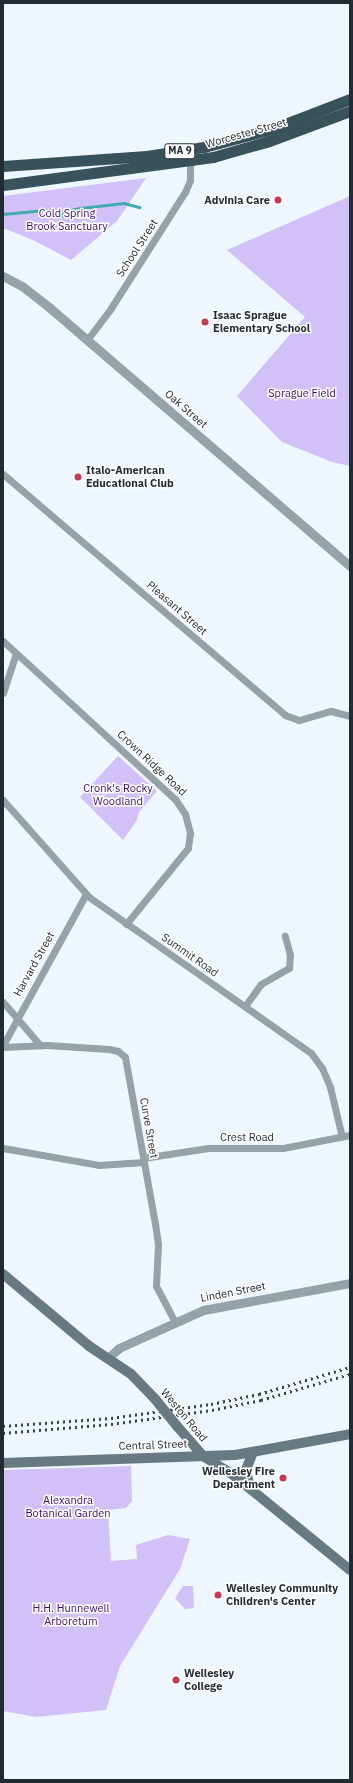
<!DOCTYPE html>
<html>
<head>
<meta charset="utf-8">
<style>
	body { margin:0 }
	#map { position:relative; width:353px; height:1783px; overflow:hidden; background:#eef6ff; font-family:"IBM Plex Sans",sans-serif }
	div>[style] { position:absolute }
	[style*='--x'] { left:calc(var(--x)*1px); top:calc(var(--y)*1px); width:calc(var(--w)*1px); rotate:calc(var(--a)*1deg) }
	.green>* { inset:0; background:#d2c0f8 }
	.stream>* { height:2.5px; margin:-1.25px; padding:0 1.25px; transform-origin:1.25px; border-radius:1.25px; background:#42abaf }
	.minor>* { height:7px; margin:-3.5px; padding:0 3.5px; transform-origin:3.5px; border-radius:3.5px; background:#95a2a7 }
	.tertiary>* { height:9px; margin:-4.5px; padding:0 4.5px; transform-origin:4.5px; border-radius:4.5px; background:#95a2a7 }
	.secondary>* { height:10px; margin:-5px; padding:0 5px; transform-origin:5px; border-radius:5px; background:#677a81 }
	.trunk>* { height:11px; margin:-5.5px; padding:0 5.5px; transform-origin:5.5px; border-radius:5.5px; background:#38525c }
	.rail>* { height:2.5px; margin-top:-1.25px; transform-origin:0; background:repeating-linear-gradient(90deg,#394149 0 2px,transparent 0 6px) }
	.secondary-bridge>* { height:10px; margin:-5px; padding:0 5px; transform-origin:5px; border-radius:5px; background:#677a81 }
	.dots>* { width:11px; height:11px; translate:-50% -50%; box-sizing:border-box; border:2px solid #fff; border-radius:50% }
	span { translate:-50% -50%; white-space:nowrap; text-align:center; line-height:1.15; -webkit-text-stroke:3px #fff; paint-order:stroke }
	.shield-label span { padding:1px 3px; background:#fff; border:1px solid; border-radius:3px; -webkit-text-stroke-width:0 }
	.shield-label { font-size:10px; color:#222a32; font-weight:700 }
	.street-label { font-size:11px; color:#222a32 }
	.poi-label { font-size:11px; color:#222a32; font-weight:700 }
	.right { translate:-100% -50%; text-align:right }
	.left { translate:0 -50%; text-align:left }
	.park-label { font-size:11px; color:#3c0b6c }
	.frame { position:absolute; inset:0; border:4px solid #222a32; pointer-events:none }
</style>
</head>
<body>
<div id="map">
	<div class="green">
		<i style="clip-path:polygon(146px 178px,117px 221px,71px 260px,33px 240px,3px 228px,3px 196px)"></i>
		<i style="clip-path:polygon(350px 196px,350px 466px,332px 462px,282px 442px,237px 396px,305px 317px,227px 250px)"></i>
		<i style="clip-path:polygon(118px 756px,157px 791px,139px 812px,137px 820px,123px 840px,80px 797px)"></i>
		<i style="clip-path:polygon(131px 1466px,132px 1501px,126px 1508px,108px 1510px,111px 1561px,137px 1559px,136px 1545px,168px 1535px,190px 1539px,180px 1569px,120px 1666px,106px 1710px,36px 1717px,3px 1711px,3px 1470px)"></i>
		<i style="clip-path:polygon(183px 1586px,193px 1586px,194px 1608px,185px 1609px,175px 1598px)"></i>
	</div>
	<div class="stream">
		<i style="--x:3;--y:214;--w:42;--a:-5.4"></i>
		<i style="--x:45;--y:210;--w:17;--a:21"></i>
		<i style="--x:61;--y:216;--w:7;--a:-45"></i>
		<i style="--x:66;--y:211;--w:14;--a:-12"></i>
		<i style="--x:80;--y:208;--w:44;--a:-6.5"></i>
		<i style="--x:124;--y:203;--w:16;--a:15"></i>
	</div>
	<div class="minor">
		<i style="--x:87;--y:340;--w:40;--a:-53"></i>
		<i style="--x:111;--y:308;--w:138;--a:-57.5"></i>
		<i style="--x:185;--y:192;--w:13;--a:-67"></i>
		<i style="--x:190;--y:180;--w:19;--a:-90"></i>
		<i style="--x:3;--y:474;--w:371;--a:40.5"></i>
		<i style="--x:285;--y:715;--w:15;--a:20"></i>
		<i style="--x:299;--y:720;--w:33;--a:-16"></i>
		<i style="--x:331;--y:711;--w:20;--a:15"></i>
		<i style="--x:3;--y:641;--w:234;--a:42.6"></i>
		<i style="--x:175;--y:799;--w:18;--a:56"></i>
		<i style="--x:185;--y:814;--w:20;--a:75"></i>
		<i style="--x:190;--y:833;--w:15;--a:98"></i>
		<i style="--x:188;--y:848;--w:98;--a:129.2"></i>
		<i style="--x:3;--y:693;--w:42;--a:-72"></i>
		<i style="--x:3;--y:800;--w:130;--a:48.4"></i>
		<i style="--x:89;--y:897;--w:271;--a:35.1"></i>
		<i style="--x:311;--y:1053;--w:19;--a:54"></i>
		<i style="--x:322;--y:1068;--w:21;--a:67"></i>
		<i style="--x:330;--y:1087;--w:51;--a:76.5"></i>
		<i style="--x:3;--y:1002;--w:57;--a:49.3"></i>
		<i style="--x:245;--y:1006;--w:27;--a:-54"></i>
		<i style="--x:261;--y:984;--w:32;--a:-30"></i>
		<i style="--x:289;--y:968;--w:13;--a:-86"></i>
		<i style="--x:290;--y:955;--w:20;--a:-105"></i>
		<i style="--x:3;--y:1045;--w:172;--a:-61.2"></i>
		<i style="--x:3;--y:1047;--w:44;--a:-2.6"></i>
		<i style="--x:47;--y:1045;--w:62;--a:3.7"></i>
		<i style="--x:109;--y:1049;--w:9;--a:13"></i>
		<i style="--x:118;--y:1051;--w:9;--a:41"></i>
		<i style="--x:125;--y:1057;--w:169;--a:79.8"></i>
		<i style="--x:155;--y:1223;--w:22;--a:82"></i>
		<i style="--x:158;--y:1245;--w:41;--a:92.8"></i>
		<i style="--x:156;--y:1286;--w:41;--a:62.2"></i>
		<i style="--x:3;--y:1148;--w:97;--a:10"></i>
		<i style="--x:99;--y:1165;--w:45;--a:-3.8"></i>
		<i style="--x:143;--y:1158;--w:66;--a:-8.7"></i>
		<i style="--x:208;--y:1148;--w:75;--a:0"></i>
		<i style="--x:283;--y:1148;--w:68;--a:-11"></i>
	</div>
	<div class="tertiary">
		<i style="--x:3;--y:276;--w:21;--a:28"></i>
		<i style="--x:22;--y:286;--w:36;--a:38"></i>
		<i style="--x:50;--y:308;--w:396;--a:40.7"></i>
		<i style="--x:108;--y:1358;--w:15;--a:-42"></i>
		<i style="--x:119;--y:1348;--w:92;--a:-24.3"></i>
		<i style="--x:203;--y:1310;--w:149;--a:-10.4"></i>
	</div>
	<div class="secondary">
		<i style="--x:3;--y:1274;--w:112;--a:39.9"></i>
		<i style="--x:89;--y:1346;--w:50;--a:33.7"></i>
		<i style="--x:131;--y:1374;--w:35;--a:46"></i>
		<i style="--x:177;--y:1426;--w:40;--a:49"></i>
		<i style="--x:203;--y:1456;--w:34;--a:32"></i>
		<i style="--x:232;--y:1474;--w:152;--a:39.1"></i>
		<i style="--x:3;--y:1463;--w:232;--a:-2"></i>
		<i style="--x:235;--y:1455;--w:117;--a:-10.3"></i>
		<i style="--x:250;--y:1488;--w:18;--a:-103"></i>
		<i style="--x:246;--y:1470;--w:17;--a:-69"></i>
	</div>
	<div class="trunk">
		<i style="--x:3;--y:166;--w:144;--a:-4"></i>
		<i style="--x:147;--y:156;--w:58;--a:-9"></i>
		<i style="--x:204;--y:147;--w:73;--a:-15"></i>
		<i style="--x:275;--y:128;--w:80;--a:-21.1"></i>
		<i style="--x:3;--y:185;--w:212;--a:-7.6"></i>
		<i style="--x:213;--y:157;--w:58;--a:-15.9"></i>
		<i style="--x:269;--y:141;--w:86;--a:-20.3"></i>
	</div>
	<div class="rail">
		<i style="--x:3;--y:1426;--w:108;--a:-4.2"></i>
		<i style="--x:111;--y:1418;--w:101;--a:-8"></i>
		<i style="--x:211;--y:1404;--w:49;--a:-11.8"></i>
		<i style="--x:259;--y:1394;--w:95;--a:-16.5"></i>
		<i style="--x:3;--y:1433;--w:108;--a:-4.8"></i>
		<i style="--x:111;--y:1424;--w:102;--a:-7.9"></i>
		<i style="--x:212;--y:1410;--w:50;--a:-11.5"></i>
		<i style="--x:261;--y:1400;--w:93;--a:-16.3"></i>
	</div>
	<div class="secondary-bridge">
		<i style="--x:155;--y:1399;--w:35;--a:51"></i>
	</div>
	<div class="dots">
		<i style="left:278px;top:200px;background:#c83853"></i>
		<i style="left:205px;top:322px;background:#c83853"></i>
		<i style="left:78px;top:477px;background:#c83853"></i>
		<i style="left:283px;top:1478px;background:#c83853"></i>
		<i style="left:218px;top:1595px;background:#c83853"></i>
		<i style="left:176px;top:1680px;background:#c83853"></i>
	</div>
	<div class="shield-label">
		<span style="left:180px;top:151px">MA 9</span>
	</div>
	<div class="street-label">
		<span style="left:246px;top:133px;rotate:-16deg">Worcester Street</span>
		<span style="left:137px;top:248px;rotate:-57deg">School Street</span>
		<span style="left:186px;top:409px;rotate:41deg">Oak Street</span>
		<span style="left:177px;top:608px;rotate:41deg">Pleasant Street</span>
		<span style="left:152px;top:763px;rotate:43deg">Crown Ridge Road</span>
		<span style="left:190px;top:955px;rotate:35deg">Summit Road</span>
		<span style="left:34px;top:964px;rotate:-61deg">Harvard Street</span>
		<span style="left:149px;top:1128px;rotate:80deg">Curve Street</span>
		<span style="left:247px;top:1137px">Crest Road</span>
		<span style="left:233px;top:1292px;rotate:-11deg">Linden Street</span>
		<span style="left:184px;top:1415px;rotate:50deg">Weston Road</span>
		<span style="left:153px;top:1445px;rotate:-2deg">Central Street</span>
	</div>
	<div class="poi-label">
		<span class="right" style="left:270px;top:200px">Advinia Care</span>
		<span class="left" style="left:213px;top:322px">Isaac Sprague<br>Elementary School</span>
		<span class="left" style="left:86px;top:477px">Italo-American<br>Educational Club</span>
		<span class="right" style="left:275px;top:1478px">Wellesley Fire<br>Department</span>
		<span class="left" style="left:226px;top:1595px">Wellesley Community<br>Children's Center</span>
		<span class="left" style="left:184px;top:1680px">Wellesley<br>College</span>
	</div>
	<div class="park-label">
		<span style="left:67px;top:220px">Cold Spring<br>Brook Sanctuary</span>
		<span style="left:302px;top:393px">Sprague Field</span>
		<span style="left:118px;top:795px">Cronk's Rocky<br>Woodland</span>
		<span style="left:68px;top:1507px">Alexandra<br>Botanical Garden</span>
		<span style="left:71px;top:1615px">H.H. Hunnewell<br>Arboretum</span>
	</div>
	<div class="frame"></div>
</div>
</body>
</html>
